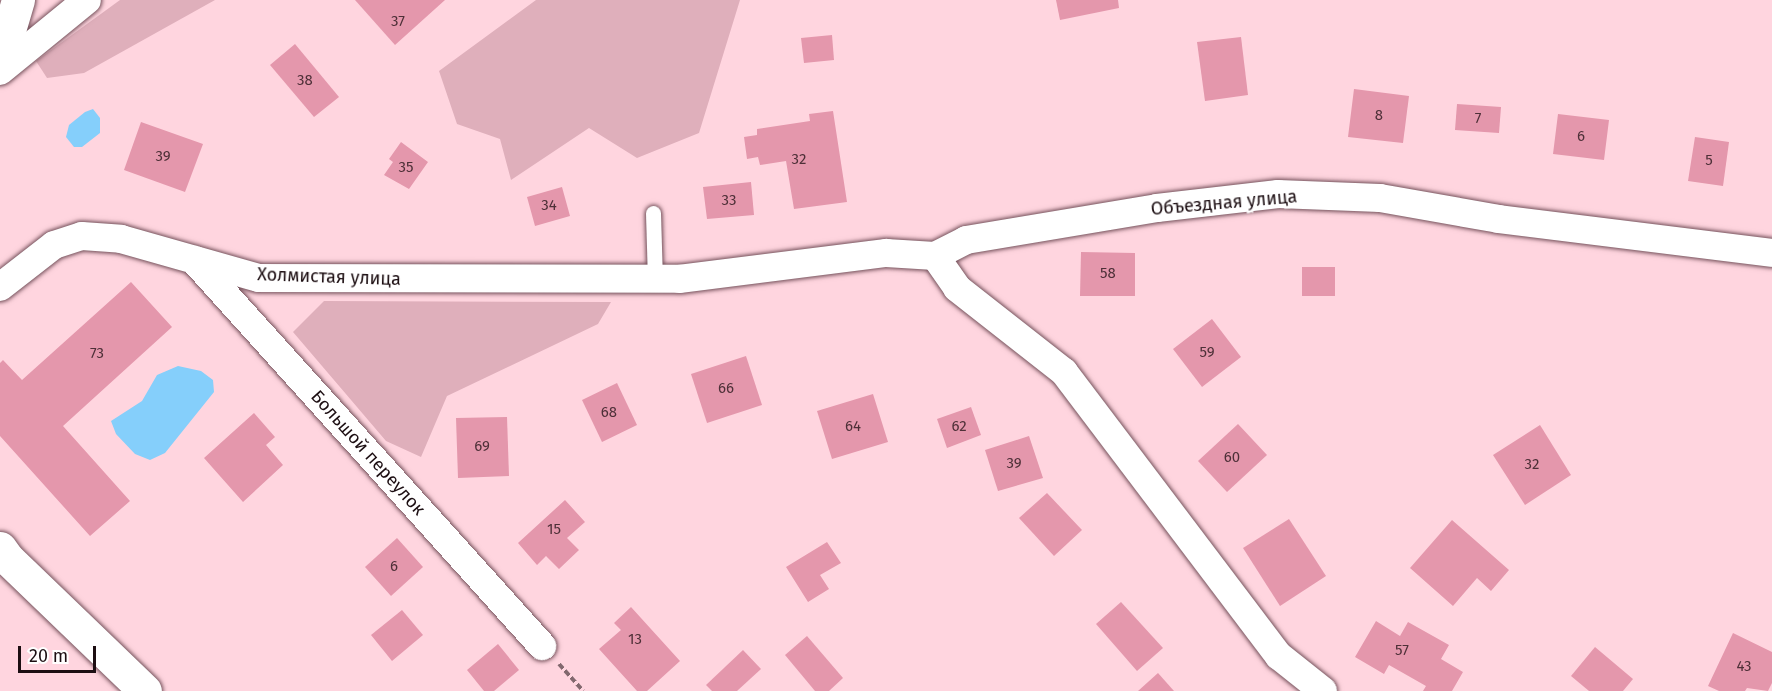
<!DOCTYPE html>
<html>
<head>
<meta charset="utf-8">
<style>
	body { margin:0 }
	#map { position:relative; width:1772px; height:691px; overflow:hidden; background:#ffd5df; font-family:"Fira Sans",sans-serif }
	div>[style] { position:absolute }
	[style*='--x'] { left:calc(var(--x)*1px); top:calc(var(--y)*1px); width:calc(var(--w)*1px); rotate:calc(var(--a)*1deg) }
	.green>* { inset:0; background:#dfafbb }
	.water>* { inset:0; background:#85cffb }
	.building>* { inset:0; background:#e497ac }
	.path>* { height:4px; margin-top:-2px; transform-origin:0; background:repeating-linear-gradient(90deg,#82686e 0 6px,transparent 0 9px) }
	.roads { filter:drop-shadow(0 0 2px #76525c) drop-shadow(0 0 2px #76525c) }
	.lane>* { height:15px; margin:-7.5px; padding:0 7.5px; transform-origin:7.5px; border-radius:7.5px; background:#fff }
	.street>* { height:28px; margin:-14px; padding:0 14px; transform-origin:14px; border-radius:14px; background:#fff }
	.secondary>* { height:33px; margin:-16.5px; padding:0 16.5px; transform-origin:16.5px; border-radius:16.5px; background:#fff }
	span { translate:-50% -50%; white-space:nowrap; text-align:center; line-height:1.15; -webkit-text-stroke:5px #fff; paint-order:stroke }
	.number-label { font-size:15px; color:#4e3038 }
	.number-label span { -webkit-text-stroke-width:0 }
	.street-label { font-size:18px; color:#1c0e12 }
	.scale { position:absolute; left:18px; top:646px; width:78px; height:27px; box-sizing:border-box; border:3px solid #1c0e12; border-top:0; padding-left:8px; font-size:18px; line-height:21px; white-space:nowrap; color:#1c0e12; -webkit-text-stroke:4px #fff; paint-order:stroke }
</style>
</head>
<body>
<div id="map">
	<div class="green">
		<i style="clip-path:polygon(120px 0,215px 0,84px 73px,47px 78px,36px 61px)"></i>
		<i style="clip-path:polygon(536px 0,740px 0,699px 133px,637px 158px,589px 128px,511px 180px,500px 139px,457px 124px,439px 71px)"></i>
		<i style="clip-path:polygon(324px 301px,611px 302px,598px 324px,447px 396px,421px 457px,386px 441px,293px 332px)"></i>
	</div>
	<div class="water">
		<i style="clip-path:polygon(93px 109px,100px 118px,100px 133px,82px 147px,74px 147px,66px 137px,69px 125px,85px 112px)"></i>
		<i style="clip-path:polygon(178px 366px,201px 371px,213px 380px,214px 392px,165px 453px,150px 460px,135px 454px,116px 434px,111px 421px,142px 401px,157px 375px)"></i>
	</div>
	<div class="building">
		<i style="clip-path:polygon(355px 0,445px 0,395px 45px)"></i>
		<i style="clip-path:polygon(1056px 0,1118px 0,1119px 8px,1060px 20px)"></i>
		<i style="clip-path:polygon(832px 35px,834px 60px,804px 63px,801px 38px)"></i>
		<i style="clip-path:polygon(1241px 37px,1248px 95px,1205px 101px,1197px 42px)"></i>
		<i style="clip-path:polygon(295px 44px,339px 97px,314px 117px,270px 65px)"></i>
		<i style="clip-path:polygon(1354px 89px,1409px 96px,1403px 143px,1348px 137px)"></i>
		<i style="clip-path:polygon(1457px 104px,1501px 107px,1499px 133px,1455px 130px)"></i>
		<i style="clip-path:polygon(833px 111px,847px 202px,794px 209px,786px 161px,760px 165px,758px 157px,747px 159px,744px 137px,757px 135px,757px 129px,810px 121px,809px 114px)"></i>
		<i style="clip-path:polygon(1558px 114px,1609px 120px,1604px 160px,1553px 154px)"></i>
		<i style="clip-path:polygon(141px 122px,203px 144px,185px 192px,124px 170px)"></i>
		<i style="clip-path:polygon(1695px 137px,1729px 142px,1723px 186px,1688px 181px)"></i>
		<i style="clip-path:polygon(401px 142px,428px 162px,409px 189px,384px 175px,393px 162px,389px 159px)"></i>
		<i style="clip-path:polygon(751px 182px,754px 215px,707px 219px,703px 187px)"></i>
		<i style="clip-path:polygon(562px 187px,570px 216px,535px 226px,527px 197px)"></i>
		<i style="clip-path:polygon(1081px 252px,1135px 253px,1135px 296px,1080px 296px)"></i>
		<i style="clip-path:polygon(1302px 267px,1335px 267px,1335px 296px,1302px 296px)"></i>
		<i style="clip-path:polygon(131px 282px,172px 327px,63px 426px,130px 501px,90px 536px,0 436px,0 363px,3px 360px,22px 380px)"></i>
		<i style="clip-path:polygon(1212px 319px,1241px 357px,1202px 387px,1173px 349px)"></i>
		<i style="clip-path:polygon(746px 356px,762px 405px,707px 423px,691px 374px)"></i>
		<i style="clip-path:polygon(617px 383px,637px 425px,602px 442px,582px 400px)"></i>
		<i style="clip-path:polygon(873px 394px,888px 442px,832px 459px,817px 411px)"></i>
		<i style="clip-path:polygon(971px 407px,981px 435px,947px 448px,937px 419px)"></i>
		<i style="clip-path:polygon(254px 413px,275px 437px,266px 445px,283px 465px,243px 502px,204px 458px)"></i>
		<i style="clip-path:polygon(507px 417px,509px 476px,458px 478px,456px 418px)"></i>
		<i style="clip-path:polygon(1238px 424px,1267px 455px,1227px 492px,1198px 461px)"></i>
		<i style="clip-path:polygon(1540px 425px,1571px 475px,1525px 505px,1493px 455px)"></i>
		<i style="clip-path:polygon(1029px 436px,1043px 478px,998px 491px,985px 450px)"></i>
		<i style="clip-path:polygon(1047px 493px,1082px 530px,1054px 556px,1019px 518px)"></i>
		<i style="clip-path:polygon(565px 500px,585px 522px,567px 538px,579px 550px,559px 569px,546px 556px,537px 565px,518px 543px)"></i>
		<i style="clip-path:polygon(1289px 519px,1326px 576px,1280px 606px,1243px 548px)"></i>
		<i style="clip-path:polygon(1452px 520px,1509px 570px,1491px 591px,1477px 578px,1453px 606px,1410px 568px)"></i>
		<i style="clip-path:polygon(397px 538px,423px 567px,391px 596px,365px 567px)"></i>
		<i style="clip-path:polygon(827px 542px,841px 563px,820px 575px,829px 589px,808px 602px,786px 567px)"></i>
		<i style="clip-path:polygon(1121px 602px,1163px 648px,1137px 671px,1096px 624px)"></i>
		<i style="clip-path:polygon(631px 607px,680px 661px,647px 691px,637px 691px,599px 649px,621px 630px,614px 623px)"></i>
		<i style="clip-path:polygon(402px 610px,423px 635px,392px 661px,371px 635px)"></i>
		<i style="clip-path:polygon(1376px 621px,1400px 636px,1408px 622px,1449px 645px,1441px 659px,1463px 672px,1452px 691px,1423px 691px,1426px 686px,1389px 665px,1384px 674px,1355px 657px)"></i>
		<i style="clip-path:polygon(1733px 633px,1772px 652px,1772px 683px,1768px 691px,1747px 688px,1745px 691px,1719px 691px,1708px 686px)"></i>
		<i style="clip-path:polygon(807px 636px,843px 678px,829px 691px,815px 691px,785px 655px)"></i>
		<i style="clip-path:polygon(498px 644px,519px 670px,494px 691px,484px 691px,467px 670px)"></i>
		<i style="clip-path:polygon(1595px 647px,1633px 679px,1623px 691px,1589px 691px,1571px 676px)"></i>
		<i style="clip-path:polygon(743px 650px,761px 669px,737px 691px,712px 691px,706px 685px)"></i>
		<i style="clip-path:polygon(1158px 673px,1174px 691px,1138px 691px)"></i>
	</div>
	<div class="path">
		<i style="--x:559;--y:664;--w:36;--a:48"></i>
	</div>
	<div class="roads">
		<div class="lane">
			<i style="--x:653;--y:213;--w:67;--a:88.3"></i>
		</div>
		<div class="street">
			<i style="--x:0;--y:71;--w:112;--a:-39.2"></i>
			<i style="--x:935;--y:256;--w:39;--a:55"></i>
			<i style="--x:957;--y:288;--w:136;--a:38.1"></i>
			<i style="--x:1064;--y:372;--w:356;--a:52.9"></i>
			<i style="--x:1279;--y:656;--w:56;--a:38.5"></i>
			<i style="--x:194;--y:260;--w:520;--a:47.96"></i>
			<i style="--x:0;--y:287;--w:68;--a:-37.9"></i>
			<i style="--x:54;--y:245;--w:29;--a:-18"></i>
			<i style="--x:82;--y:236;--w:39;--a:4"></i>
			<i style="--x:121;--y:239;--w:143;--a:15.8"></i>
			<i style="--x:259;--y:278;--w:420;--a:0.1"></i>
			<i style="--x:679;--y:279;--w:209;--a:-7.2"></i>
			<i style="--x:886;--y:253;--w:49;--a:3.5"></i>
			<i style="--x:935;--y:256;--w:35;--a:-27"></i>
			<i style="--x:966;--y:240;--w:194;--a:-9.5"></i>
			<i style="--x:1157;--y:208;--w:122;--a:-6.6"></i>
			<i style="--x:1278;--y:194;--w:102;--a:2.2"></i>
			<i style="--x:1380;--y:198;--w:121;--a:10"></i>
			<i style="--x:1499;--y:219;--w:275;--a:7.1"></i>
		</div>
		<div class="secondary">
			<i style="--x:0;--y:61;--w:64;--a:-73.6"></i>
			<i style="--x:0;--y:548;--w:14;--a:54"></i>
			<i style="--x:8;--y:559;--w:190;--a:43.9"></i>
		</div>
	</div>
	<div class="number-label">
		<span style="left:398px;top:22px">37</span>
		<span style="left:305px;top:81px">38</span>
		<span style="left:1379px;top:116px">8</span>
		<span style="left:1478px;top:119px">7</span>
		<span style="left:1581px;top:137px">6</span>
		<span style="left:163px;top:157px">39</span>
		<span style="left:799px;top:160px">32</span>
		<span style="left:1709px;top:161px">5</span>
		<span style="left:406px;top:168px">35</span>
		<span style="left:729px;top:201px">33</span>
		<span style="left:549px;top:206px">34</span>
		<span style="left:1108px;top:274px">58</span>
		<span style="left:1207px;top:353px">59</span>
		<span style="left:97px;top:354px">73</span>
		<span style="left:726px;top:389px">66</span>
		<span style="left:609px;top:413px">68</span>
		<span style="left:853px;top:427px">64</span>
		<span style="left:959px;top:427px">62</span>
		<span style="left:482px;top:447px">69</span>
		<span style="left:1232px;top:458px">60</span>
		<span style="left:1014px;top:464px">39</span>
		<span style="left:1532px;top:465px">32</span>
		<span style="left:554px;top:530px">15</span>
		<span style="left:394px;top:567px">6</span>
		<span style="left:635px;top:640px">13</span>
		<span style="left:1402px;top:651px">57</span>
		<span style="left:1744px;top:667px">43</span>
	</div>
	<div class="street-label">
		<span style="left:1224px;top:203px;rotate:-5deg">Объездная улица</span>
		<span style="left:329px;top:277px;rotate:2deg">Холмистая улица</span>
		<span style="left:368px;top:453px;rotate:48deg">Большой переулок</span>
	</div>
	<div class="scale">20 m</div>
</div>
</body>
</html>
